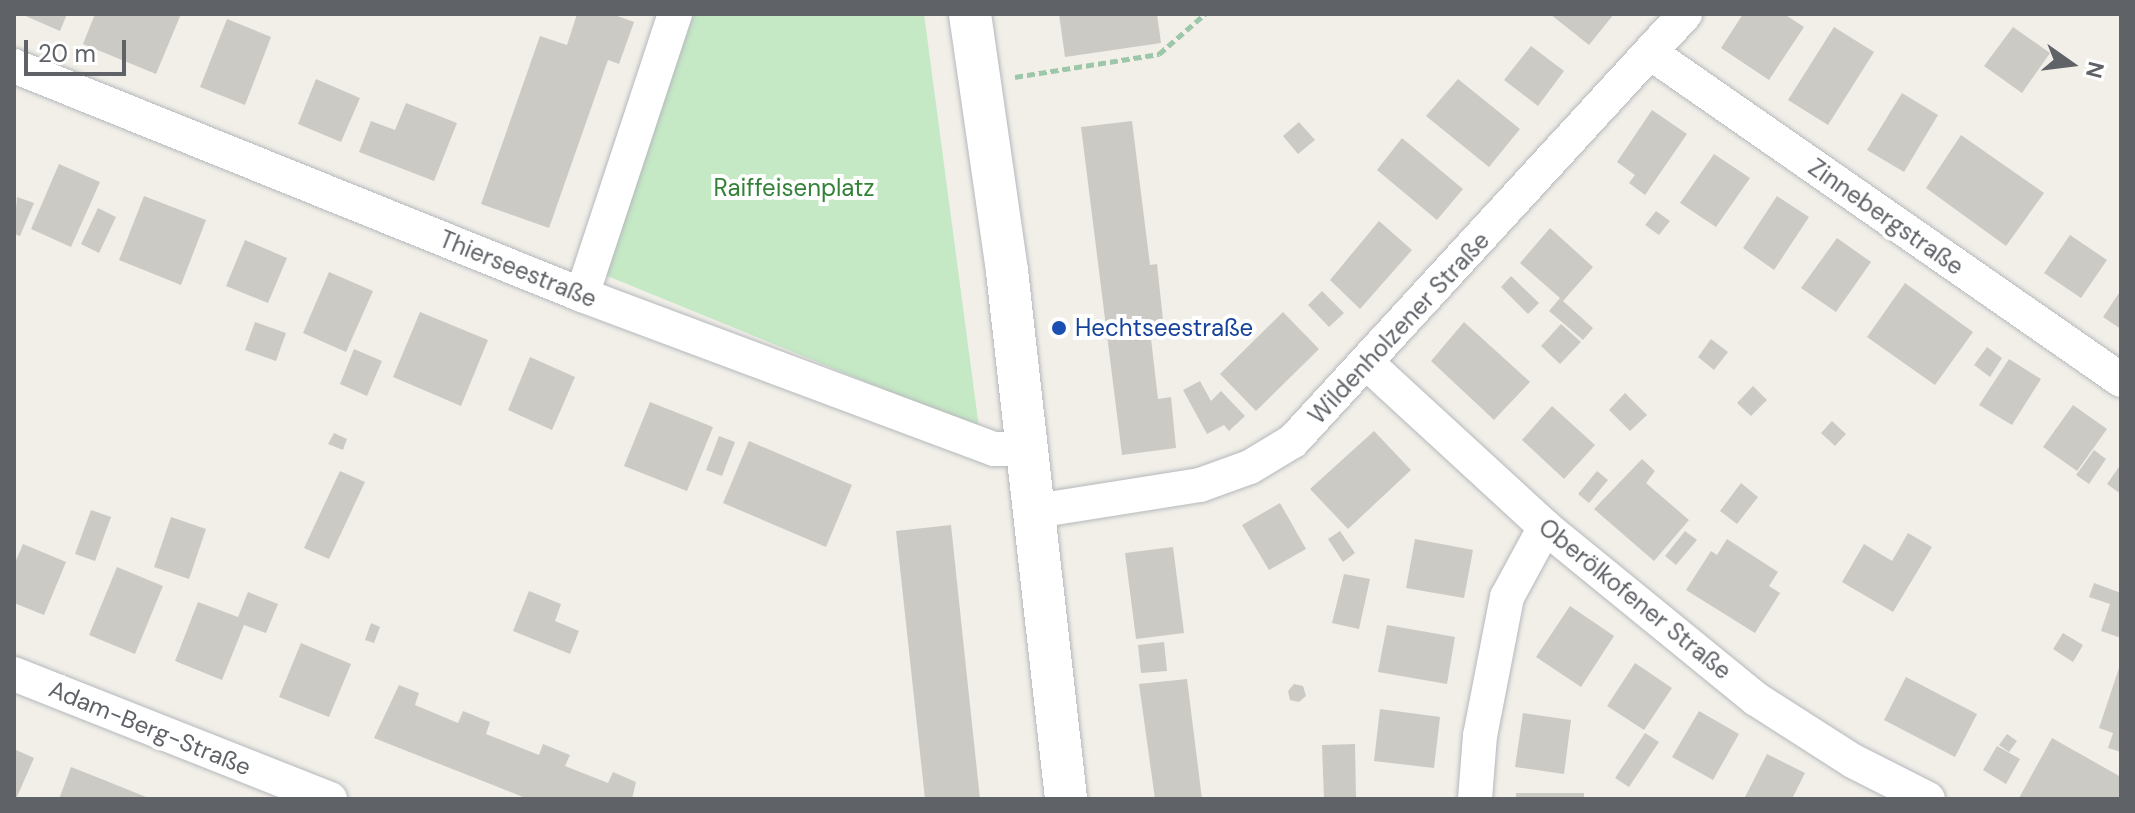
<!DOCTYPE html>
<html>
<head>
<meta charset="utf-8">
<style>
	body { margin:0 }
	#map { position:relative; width:2135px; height:813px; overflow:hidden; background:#f1efe8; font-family:"DM Sans",sans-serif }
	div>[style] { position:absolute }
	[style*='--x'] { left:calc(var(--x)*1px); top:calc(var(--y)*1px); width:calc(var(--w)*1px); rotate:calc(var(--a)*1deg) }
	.green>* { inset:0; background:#c5e8c5 }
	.building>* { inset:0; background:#cccac5 }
	.path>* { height:5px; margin-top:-2.5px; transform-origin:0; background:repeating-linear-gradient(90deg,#9cc7a9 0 8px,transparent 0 12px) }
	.roads { filter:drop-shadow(0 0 2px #b5b8bc) drop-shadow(0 0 2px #b5b8bc) }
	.minor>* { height:34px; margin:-17px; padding:0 17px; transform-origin:17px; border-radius:17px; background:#fff }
	.tertiary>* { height:42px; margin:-21px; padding:0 21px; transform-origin:21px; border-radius:21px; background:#fff }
	.dots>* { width:22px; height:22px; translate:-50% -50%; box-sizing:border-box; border:4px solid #fff; border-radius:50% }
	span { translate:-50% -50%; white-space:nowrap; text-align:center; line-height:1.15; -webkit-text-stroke:8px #fff; paint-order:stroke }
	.park-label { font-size:24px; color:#348238 }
	.street-label { font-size:24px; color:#5f6368 }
	.transit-label { font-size:24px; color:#164399 }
	.left { translate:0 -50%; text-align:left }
	.frame { position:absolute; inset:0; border:16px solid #5f6368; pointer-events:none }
	.north { position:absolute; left:2031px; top:24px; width:80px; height:80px; -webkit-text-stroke:6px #fff; paint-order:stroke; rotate:104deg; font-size:22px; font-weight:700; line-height:32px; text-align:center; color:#5f6368 }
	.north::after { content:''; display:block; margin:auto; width:28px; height:36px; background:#5f6368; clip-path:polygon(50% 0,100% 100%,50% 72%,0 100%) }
	.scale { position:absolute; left:24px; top:40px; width:102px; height:36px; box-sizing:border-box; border:4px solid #5f6368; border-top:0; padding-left:10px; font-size:24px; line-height:28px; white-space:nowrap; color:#5f6368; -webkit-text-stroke:6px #fff; paint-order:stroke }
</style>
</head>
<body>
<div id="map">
	<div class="green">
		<i style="clip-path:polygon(694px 14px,924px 14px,979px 428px,600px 273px)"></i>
	</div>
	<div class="building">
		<i style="clip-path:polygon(21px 14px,67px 14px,60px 31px)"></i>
		<i style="clip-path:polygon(95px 14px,181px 14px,156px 74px,83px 44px)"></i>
		<i style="clip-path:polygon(577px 14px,612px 14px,634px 22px,619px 64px,608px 60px,549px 228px,481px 204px,540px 36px,567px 45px)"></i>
		<i style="clip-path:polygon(1059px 14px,1157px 14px,1161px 43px,1065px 57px)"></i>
		<i style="clip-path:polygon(1550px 14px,1614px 14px,1589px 45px)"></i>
		<i style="clip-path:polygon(1743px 14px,1784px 14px,1804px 27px,1769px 80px,1721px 48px)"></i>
		<i style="clip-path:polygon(227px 19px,271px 37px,245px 105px,200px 87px)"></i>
		<i style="clip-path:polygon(1834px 27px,1874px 52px,1828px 125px,1788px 100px)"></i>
		<i style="clip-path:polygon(2013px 27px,2050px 53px,2022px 93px,1984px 66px)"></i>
		<i style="clip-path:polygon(1531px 46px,1564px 71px,1538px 106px,1504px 80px)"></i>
		<i style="clip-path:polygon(316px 79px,360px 98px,341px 142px,298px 124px)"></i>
		<i style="clip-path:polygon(1458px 79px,1520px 129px,1489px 167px,1426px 116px)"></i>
		<i style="clip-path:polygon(1902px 93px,1938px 115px,1904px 172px,1867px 150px)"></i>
		<i style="clip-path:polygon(406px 103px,457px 123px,434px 181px,359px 152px,371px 121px,395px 130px)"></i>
		<i style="clip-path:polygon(1652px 110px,1687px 134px,1645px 195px,1629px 183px,1635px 175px,1617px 162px)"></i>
		<i style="clip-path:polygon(1132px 121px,1150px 265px,1157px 264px,1164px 329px,1150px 330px,1158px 399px,1171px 397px,1176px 448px,1122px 455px,1081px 127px)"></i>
		<i style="clip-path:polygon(1299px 122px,1315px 140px,1298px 154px,1283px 136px)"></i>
		<i style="clip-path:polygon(1961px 135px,2044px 193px,2006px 246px,1926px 188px)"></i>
		<i style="clip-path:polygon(1402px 138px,1463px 189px,1437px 220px,1377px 170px)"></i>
		<i style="clip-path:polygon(1714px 154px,1750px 178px,1716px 227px,1680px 203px)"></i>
		<i style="clip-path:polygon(59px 164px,100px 182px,71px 247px,31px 229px)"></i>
		<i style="clip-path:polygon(144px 196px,206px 220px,181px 285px,119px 260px)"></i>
		<i style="clip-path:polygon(1777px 196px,1809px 217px,1774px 270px,1743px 248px)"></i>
		<i style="clip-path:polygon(17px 197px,34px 203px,20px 236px,14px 234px)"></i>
		<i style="clip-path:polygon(98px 208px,116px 217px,99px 253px,81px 244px)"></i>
		<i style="clip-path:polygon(1656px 211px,1670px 221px,1659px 235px,1645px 225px)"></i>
		<i style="clip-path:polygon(1379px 221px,1412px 250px,1360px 309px,1330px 280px)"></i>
		<i style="clip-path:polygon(1550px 228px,1593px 267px,1563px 301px,1593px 328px,1583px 340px,1549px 311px,1560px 298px,1520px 263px)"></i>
		<i style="clip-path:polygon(2070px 235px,2107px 260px,2081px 298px,2044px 273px)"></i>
		<i style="clip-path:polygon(1837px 238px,1871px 262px,1836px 312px,1801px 288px)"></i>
		<i style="clip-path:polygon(245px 240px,287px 258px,268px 303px,226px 286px)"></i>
		<i style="clip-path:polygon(329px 272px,373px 291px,346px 352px,303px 333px)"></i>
		<i style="clip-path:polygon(1511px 276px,1539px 303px,1528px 314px,1501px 287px)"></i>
		<i style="clip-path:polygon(1905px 283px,1973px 332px,1935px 385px,1867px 337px)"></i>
		<i style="clip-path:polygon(2121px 290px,2121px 329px,2103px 317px)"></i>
		<i style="clip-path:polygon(1322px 291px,1344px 313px,1329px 327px,1308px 305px)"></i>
		<i style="clip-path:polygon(420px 312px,488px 340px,461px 406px,393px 377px)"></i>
		<i style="clip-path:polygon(1283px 312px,1319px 349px,1256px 411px,1220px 374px)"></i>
		<i style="clip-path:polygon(255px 322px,286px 333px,276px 361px,245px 350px)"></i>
		<i style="clip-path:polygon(1464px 322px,1530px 382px,1494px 420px,1431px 361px)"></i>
		<i style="clip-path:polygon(1561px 324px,1581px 342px,1560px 364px,1541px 346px)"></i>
		<i style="clip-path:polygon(1711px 339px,1728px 352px,1714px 370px,1698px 357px)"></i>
		<i style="clip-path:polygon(1987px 347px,2002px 358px,1990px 377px,1974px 365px)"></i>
		<i style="clip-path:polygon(354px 349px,382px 361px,367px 396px,340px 384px)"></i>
		<i style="clip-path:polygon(530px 357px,575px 377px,552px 430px,508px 410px)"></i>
		<i style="clip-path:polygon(2009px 359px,2041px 379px,2012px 425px,1979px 405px)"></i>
		<i style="clip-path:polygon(1200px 381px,1211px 401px,1221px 391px,1245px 416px,1229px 431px,1224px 425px,1207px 434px,1183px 390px)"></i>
		<i style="clip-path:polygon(1753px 386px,1767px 400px,1751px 416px,1737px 403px)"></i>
		<i style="clip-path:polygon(1625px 393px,1647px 415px,1630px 431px,1609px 410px)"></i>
		<i style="clip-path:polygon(650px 402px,713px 427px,687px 491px,624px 466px)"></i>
		<i style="clip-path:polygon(2073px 405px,2107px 429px,2077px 471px,2043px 447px)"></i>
		<i style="clip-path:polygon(1552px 406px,1595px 445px,1564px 479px,1522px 440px)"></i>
		<i style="clip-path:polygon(1832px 421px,1846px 434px,1835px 446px,1821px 433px)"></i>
		<i style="clip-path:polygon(1374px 431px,1411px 470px,1348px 529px,1310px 489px)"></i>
		<i style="clip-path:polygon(334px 433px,347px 439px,343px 450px,328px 444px)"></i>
		<i style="clip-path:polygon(719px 436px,735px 442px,722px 476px,706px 470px)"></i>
		<i style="clip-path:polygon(749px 441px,852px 485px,826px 547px,723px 503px)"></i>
		<i style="clip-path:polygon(2094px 450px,2106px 459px,2089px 484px,2076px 475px)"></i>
		<i style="clip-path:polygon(1642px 459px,1655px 471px,1646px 483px,1689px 520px,1654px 561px,1594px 509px)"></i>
		<i style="clip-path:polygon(2121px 464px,2121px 494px,2107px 484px)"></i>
		<i style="clip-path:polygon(340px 471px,365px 482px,329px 559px,304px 548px)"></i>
		<i style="clip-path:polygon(1597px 471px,1608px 480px,1589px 503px,1578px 494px)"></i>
		<i style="clip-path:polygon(1741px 483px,1758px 497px,1737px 524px,1720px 511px)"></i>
		<i style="clip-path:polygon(1280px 503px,1306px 549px,1269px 570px,1242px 525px)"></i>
		<i style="clip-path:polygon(91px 510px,111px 517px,95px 561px,75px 554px)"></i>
		<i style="clip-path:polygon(171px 517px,206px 529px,189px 579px,154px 567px)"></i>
		<i style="clip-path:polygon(951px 525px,965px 658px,980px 799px,925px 799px,896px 531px)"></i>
		<i style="clip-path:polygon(1340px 531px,1355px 553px,1343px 562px,1328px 539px)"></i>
		<i style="clip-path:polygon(1685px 531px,1697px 540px,1676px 565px,1665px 556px)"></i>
		<i style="clip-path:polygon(1908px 533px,1932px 547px,1893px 612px,1842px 582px,1864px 544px,1892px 561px)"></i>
		<i style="clip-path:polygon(1415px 539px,1473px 550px,1464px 598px,1406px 588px)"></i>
		<i style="clip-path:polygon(1727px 539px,1778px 572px,1769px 586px,1780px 593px,1755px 633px,1686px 590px,1711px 551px,1717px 555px)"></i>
		<i style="clip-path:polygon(23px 544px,66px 562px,44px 615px,14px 603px,14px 565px)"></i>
		<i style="clip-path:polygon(1173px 547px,1184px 633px,1136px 639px,1125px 553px)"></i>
		<i style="clip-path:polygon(117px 567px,163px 586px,135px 654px,89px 635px)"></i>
		<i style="clip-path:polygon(1344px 574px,1370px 579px,1359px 629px,1332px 623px)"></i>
		<i style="clip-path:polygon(2094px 583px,2121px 593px,2121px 638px,2101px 631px,2110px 604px,2089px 597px)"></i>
		<i style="clip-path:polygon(529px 591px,561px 604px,555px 621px,579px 631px,570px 654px,513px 631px)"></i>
		<i style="clip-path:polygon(248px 592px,278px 604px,266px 633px,244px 625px,222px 680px,175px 661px,198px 602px,238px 617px)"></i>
		<i style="clip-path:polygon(1570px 606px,1614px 636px,1581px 687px,1536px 657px)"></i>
		<i style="clip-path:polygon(371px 623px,380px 627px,374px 643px,365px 640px)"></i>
		<i style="clip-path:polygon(1387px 625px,1455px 637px,1447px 684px,1378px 672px)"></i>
		<i style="clip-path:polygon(2063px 633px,2083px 645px,2073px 662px,2053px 649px)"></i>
		<i style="clip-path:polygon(1164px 642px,1167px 671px,1141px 673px,1138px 645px)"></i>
		<i style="clip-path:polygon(301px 643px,351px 664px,329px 717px,279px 697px)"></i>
		<i style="clip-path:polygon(2121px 662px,2121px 752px,2108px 748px,2113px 733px,2099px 728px)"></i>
		<i style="clip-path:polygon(1635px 663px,1672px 688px,1644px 730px,1607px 706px)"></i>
		<i style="clip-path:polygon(1906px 677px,1977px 714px,1955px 757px,1884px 720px)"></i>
		<i style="clip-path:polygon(1187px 679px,1202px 799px,1155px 799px,1139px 684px)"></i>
		<i style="clip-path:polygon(1294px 684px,1303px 686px,1306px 696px,1299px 702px,1290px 700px,1288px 691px)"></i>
		<i style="clip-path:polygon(399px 685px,419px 693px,415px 705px,458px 723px,463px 711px,490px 722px,486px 734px,539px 755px,543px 744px,570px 755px,565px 766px,608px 783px,613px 772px,636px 782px,632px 799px,528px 799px,374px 738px)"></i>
		<i style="clip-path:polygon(1380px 709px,1440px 717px,1434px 768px,1374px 761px)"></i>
		<i style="clip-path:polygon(1699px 711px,1739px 734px,1713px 780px,1672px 757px)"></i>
		<i style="clip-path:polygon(1523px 713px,1571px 720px,1564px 774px,1515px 767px)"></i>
		<i style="clip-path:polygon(1645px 733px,1659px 742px,1629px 787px,1615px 778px)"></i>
		<i style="clip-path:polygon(2007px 734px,2017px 741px,2009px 752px,1999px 745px)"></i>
		<i style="clip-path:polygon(2052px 738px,2121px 777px,2120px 799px,2019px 798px)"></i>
		<i style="clip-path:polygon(1355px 744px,1356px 799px,1324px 799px,1322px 745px)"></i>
		<i style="clip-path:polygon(1997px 746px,2020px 759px,2006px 784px,1983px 770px)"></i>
		<i style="clip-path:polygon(14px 749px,34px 758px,16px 799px,14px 799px)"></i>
		<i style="clip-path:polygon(1767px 754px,1805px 773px,1792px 799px,1744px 799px)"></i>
		<i style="clip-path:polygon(71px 767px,104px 780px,151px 799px,59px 799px)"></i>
		<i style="clip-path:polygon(1516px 793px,1584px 793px,1584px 799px,1516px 799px)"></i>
	</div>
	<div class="path">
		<i style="--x:1015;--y:77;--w:146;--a:-9.1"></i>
		<i style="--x:1159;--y:54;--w:61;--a:-41"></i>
	</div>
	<div class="roads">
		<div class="minor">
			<i style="--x:1652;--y:54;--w:571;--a:34.8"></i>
			<i style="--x:14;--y:66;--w:612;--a:21.96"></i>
			<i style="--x:582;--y:295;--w:440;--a:20.5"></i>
			<i style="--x:994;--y:449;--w:33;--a:0"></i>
			<i style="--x:582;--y:295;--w:296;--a:-71.7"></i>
			<i style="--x:1368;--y:364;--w:241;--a:42.6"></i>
			<i style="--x:1545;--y:527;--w:272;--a:39.2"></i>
			<i style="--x:1756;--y:699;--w:115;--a:32.6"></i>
			<i style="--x:1853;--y:761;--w:84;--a:26.9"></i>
			<i style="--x:1036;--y:511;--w:166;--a:-9"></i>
			<i style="--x:1200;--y:485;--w:53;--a:-19.8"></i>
			<i style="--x:1250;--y:467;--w:50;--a:-31.2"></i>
			<i style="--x:1293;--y:441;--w:580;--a:-47.45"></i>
			<i style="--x:14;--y:674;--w:340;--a:21.6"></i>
			<i style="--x:1475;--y:799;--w:63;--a:-85.5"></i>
			<i style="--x:1480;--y:736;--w:142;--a:-79"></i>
			<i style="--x:1507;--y:597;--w:80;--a:-61.5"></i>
		</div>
		<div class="tertiary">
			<i style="--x:970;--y:14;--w:260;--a:81.8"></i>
			<i style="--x:1007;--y:271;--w:531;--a:83.62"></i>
		</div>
	</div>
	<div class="dots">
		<i style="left:1059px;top:328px;background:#1a4fb4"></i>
	</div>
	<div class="park-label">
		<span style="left:794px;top:188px">Raiffeisenplatz</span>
	</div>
	<div class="street-label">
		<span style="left:1886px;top:217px;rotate:35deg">Zinnebergstraße</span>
		<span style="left:518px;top:269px;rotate:22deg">Thierseestraße</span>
		<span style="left:1399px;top:328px;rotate:-47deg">Wildenholzener Straße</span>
		<span style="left:1635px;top:599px;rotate:39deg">Oberölkofener Straße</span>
		<span style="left:150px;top:728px;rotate:22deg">Adam-Berg-Straße</span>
	</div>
	<div class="transit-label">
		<span class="left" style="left:1075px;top:328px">Hechtseestraße</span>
	</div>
	<div class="frame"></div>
	<div class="north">N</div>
	<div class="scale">20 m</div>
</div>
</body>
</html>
